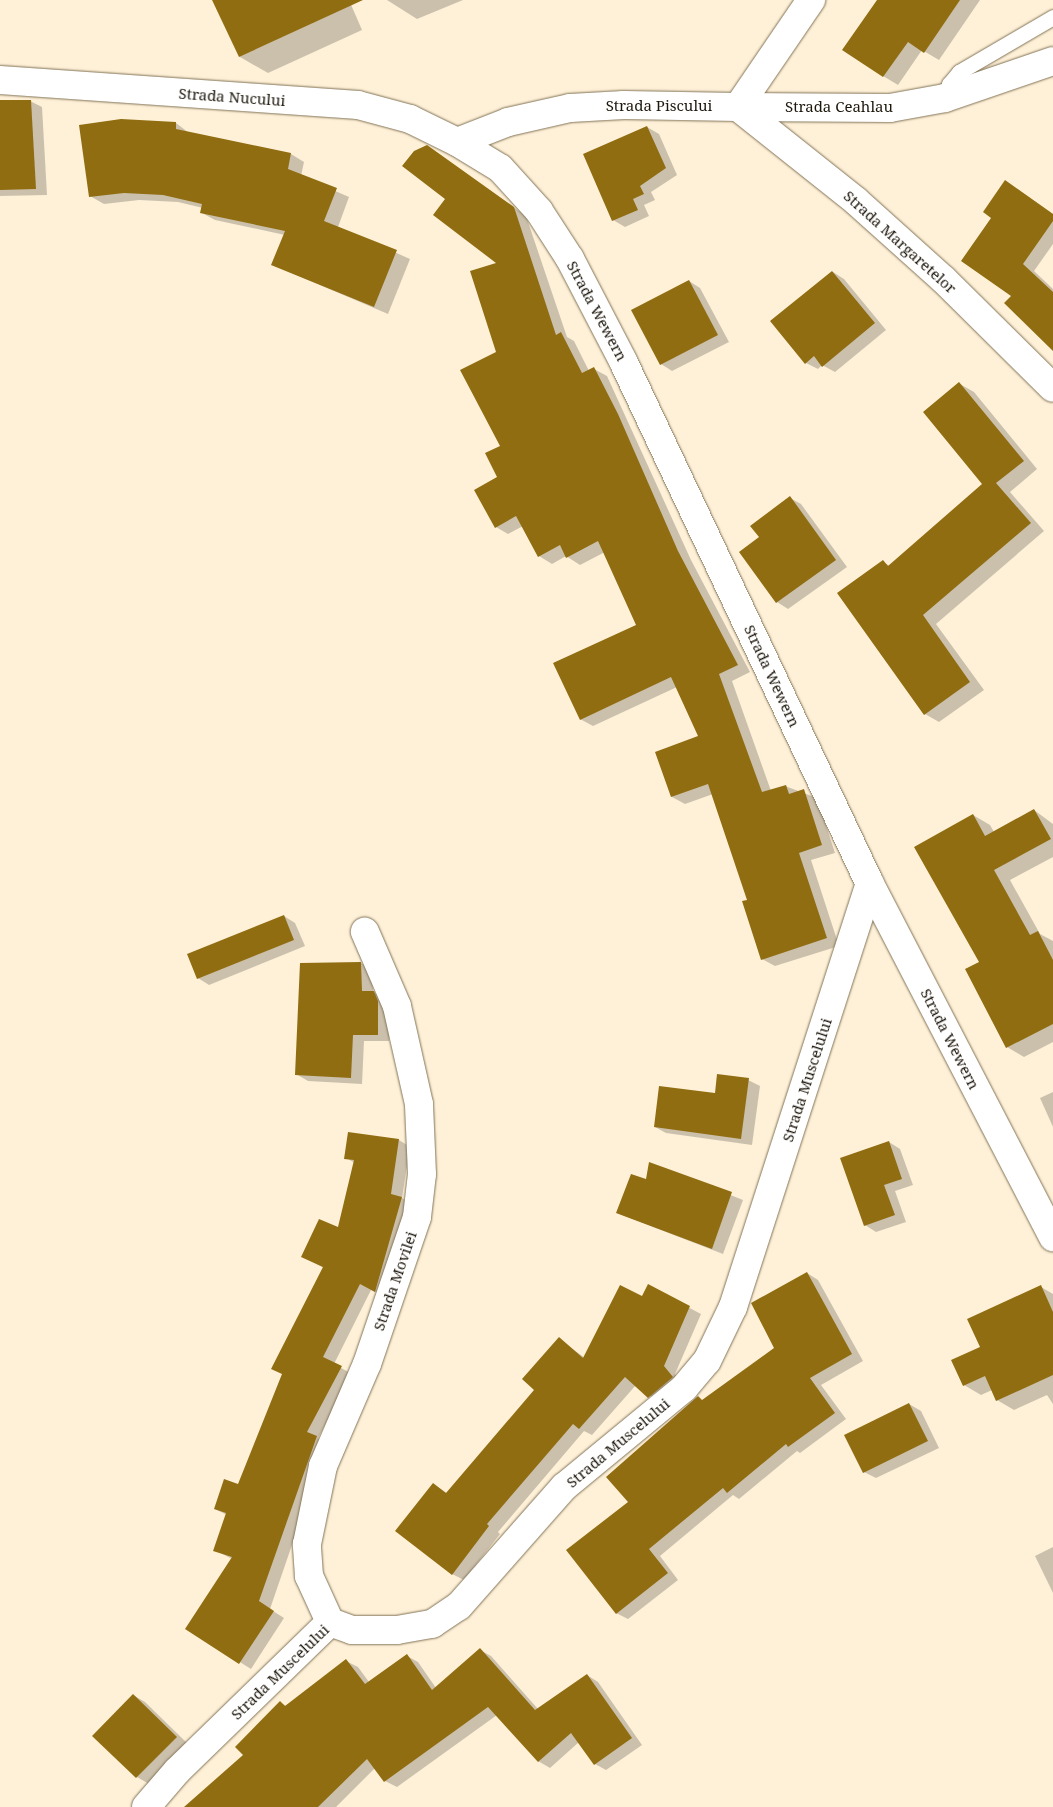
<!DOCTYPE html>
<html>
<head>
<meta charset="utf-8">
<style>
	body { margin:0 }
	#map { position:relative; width:1053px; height:1807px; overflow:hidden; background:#fef1d8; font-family:"Noto Serif",serif }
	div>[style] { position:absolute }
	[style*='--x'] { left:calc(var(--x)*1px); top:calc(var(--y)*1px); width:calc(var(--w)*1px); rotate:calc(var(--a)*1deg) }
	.shadow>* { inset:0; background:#0003 }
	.building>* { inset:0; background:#916d12 }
	.roads { filter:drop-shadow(0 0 1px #827356) drop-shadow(0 0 1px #827356) }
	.lane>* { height:15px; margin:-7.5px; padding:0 7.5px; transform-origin:7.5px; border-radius:7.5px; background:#fff }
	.street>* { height:28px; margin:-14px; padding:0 14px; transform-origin:14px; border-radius:14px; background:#fff }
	span { translate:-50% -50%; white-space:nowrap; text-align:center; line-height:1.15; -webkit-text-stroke:4.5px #fff; paint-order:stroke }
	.street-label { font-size:15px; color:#1d170c }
</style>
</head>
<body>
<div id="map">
	<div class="shadow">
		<i style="clip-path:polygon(214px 0,349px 0,362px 30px,268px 73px,240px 57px)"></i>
		<i style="clip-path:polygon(387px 0,463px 0,417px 19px)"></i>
		<i style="clip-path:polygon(879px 0,980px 0,939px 60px,922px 50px,898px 85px,883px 76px)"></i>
		<i style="clip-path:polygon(0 101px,30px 101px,42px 107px,47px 195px,0 196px)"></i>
		<i style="clip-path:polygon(176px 123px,189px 133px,291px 154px,304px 162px,301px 176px,349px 197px,338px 227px,410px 259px,388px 314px,273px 265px,285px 235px,215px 220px,202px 213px,203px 208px,178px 202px,139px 200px,104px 204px,90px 196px)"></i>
		<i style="clip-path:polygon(647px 127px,659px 134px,677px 175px,651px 192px,655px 200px,644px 205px,649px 216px,625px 227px,613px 220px)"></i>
		<i style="clip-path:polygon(427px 146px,526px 216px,567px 337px,574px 341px,589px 371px,594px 369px,607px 376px,691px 560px,750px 672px,732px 681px,771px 791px,785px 786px,817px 798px,835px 853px,811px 860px,839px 946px,775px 966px,762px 959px,748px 900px,713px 794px,685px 804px,672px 797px,700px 737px,677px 687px,593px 726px,580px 719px,638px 626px,605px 552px,580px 565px,566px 556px,552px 564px,539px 556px,523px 526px,508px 534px,496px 527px,501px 447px,498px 263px,447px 199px)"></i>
		<i style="clip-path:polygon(1017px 189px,1053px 214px,1053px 244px,1034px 271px,1053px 289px,1053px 345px,1013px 296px)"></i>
		<i style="clip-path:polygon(833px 272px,844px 279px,886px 330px,835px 372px,822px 365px,818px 369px,806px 363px)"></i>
		<i style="clip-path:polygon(689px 281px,700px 288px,729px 342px,672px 371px,661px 364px)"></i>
		<i style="clip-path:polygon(960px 384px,974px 392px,1037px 469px,1010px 492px,1044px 531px,936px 624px,984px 690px,939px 722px,925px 714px,883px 562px,890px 566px,984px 484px)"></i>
		<i style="clip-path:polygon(790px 498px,801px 504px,847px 567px,788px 609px,777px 602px,760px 538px)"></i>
		<i style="clip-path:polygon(1034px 810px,1053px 824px,1053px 857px,1010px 880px,1040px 934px,1053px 941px,1053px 1042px,1024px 1057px,1007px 1047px,980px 963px,973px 815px,990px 825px,994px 832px)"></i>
		<i style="clip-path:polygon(284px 916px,295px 923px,305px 946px,209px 985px,198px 978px)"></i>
		<i style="clip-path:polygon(361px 963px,372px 970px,373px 992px,385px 999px,389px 1008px,389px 1041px,364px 1041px,362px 1084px,308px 1081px,296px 1074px)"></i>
		<i style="clip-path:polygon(748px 1080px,760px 1086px,752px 1145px,666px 1133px,655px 1127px)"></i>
		<i style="clip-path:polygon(1053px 1092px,1053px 1127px,1040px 1098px)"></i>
		<i style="clip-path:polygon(399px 1140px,410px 1147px,402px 1198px,413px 1204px,386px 1297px,371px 1290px,334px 1364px,352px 1374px,318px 1438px,327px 1443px,270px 1609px,284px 1618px,251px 1669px,187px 1629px,232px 1559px,215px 1550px,227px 1515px,215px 1509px,239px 1485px,324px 1268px,303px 1257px,338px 1229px,355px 1163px,346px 1158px)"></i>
		<i style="clip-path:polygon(889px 1142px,900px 1149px,913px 1185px,895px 1191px,906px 1222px,876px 1232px,865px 1225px)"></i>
		<i style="clip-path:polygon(650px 1163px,743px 1200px,723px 1254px,617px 1213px,648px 1181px)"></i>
		<i style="clip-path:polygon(807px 1273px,818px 1280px,863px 1361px,821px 1385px,846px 1419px,800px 1453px,797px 1451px,739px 1499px,733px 1495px,660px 1556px,678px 1580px,628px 1619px,616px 1613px,630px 1503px,703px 1401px,775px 1348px)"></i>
		<i style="clip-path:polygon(648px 1286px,701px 1314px,675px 1374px,684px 1384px,660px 1403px,636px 1385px,592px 1435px,584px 1431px,498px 1532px,500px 1534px,464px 1580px,452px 1574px,433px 1484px,448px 1494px,536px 1390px,559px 1339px,585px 1358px,642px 1297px)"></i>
		<i style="clip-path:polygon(1041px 1287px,1053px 1294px,1053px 1404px,1047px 1395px,1014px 1410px,997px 1400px,992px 1390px,981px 1395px,964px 1385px,982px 1348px)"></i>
		<i style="clip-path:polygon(909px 1404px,921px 1411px,939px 1448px,876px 1478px,864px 1472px)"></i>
		<i style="clip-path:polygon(1053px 1547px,1053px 1593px,1035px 1556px)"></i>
		<i style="clip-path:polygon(480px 1650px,491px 1656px,538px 1709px,587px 1675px,598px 1682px,642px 1745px,606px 1770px,595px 1764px,579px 1742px,550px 1768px,538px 1761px,497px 1715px,397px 1787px,385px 1781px,375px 1768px,336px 1807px,186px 1807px,245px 1755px,280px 1702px,286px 1706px,346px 1661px,358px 1667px,369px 1682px,407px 1656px,418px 1662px,436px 1688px)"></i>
		<i style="clip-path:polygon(133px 1695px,145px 1702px,188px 1744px,149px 1784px,137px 1777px,94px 1736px)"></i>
	</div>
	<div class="building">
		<i style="clip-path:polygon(212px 0,363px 0,239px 57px)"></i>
		<i style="clip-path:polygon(877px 0,960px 0,924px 53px,908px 42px,883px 77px,842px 50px)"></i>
		<i style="clip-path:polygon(0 100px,31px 100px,36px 189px,0 190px)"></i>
		<i style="clip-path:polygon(121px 119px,176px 122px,176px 129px,291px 153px,288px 169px,337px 188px,324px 221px,397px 250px,374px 307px,271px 265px,285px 231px,200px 213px,202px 204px,163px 195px,124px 193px,89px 197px,79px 125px)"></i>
		<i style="clip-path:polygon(647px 126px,666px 168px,640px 186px,644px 194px,633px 199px,638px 210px,612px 221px,583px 154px)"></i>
		<i style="clip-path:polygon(427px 145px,514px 207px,556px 335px,561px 332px,582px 373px,594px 367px,618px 414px,678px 551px,738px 665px,719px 674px,762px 792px,786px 785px,789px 794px,804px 789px,822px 845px,799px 853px,827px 938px,761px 960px,742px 901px,747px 900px,708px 784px,671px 797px,655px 752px,698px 736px,671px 677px,580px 720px,553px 663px,636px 625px,598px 541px,566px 558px,560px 545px,538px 557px,516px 516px,495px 528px,474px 490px,497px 477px,485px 453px,500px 446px,460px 370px,496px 352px,470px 271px,496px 263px,433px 215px,445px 199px,402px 166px,414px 151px)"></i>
		<i style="clip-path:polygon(1005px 180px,1053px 214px,1053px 221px,1023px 264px,1053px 292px,1053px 351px,1004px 303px,1011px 296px,961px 261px,991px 218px,983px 212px)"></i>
		<i style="clip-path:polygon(832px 271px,875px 323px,822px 367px,814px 356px,805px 364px,770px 321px)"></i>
		<i style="clip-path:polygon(689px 280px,718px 335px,660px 365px,631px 310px)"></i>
		<i style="clip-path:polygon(959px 382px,1024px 461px,996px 483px,1031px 523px,923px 615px,970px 682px,924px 715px,837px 593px,883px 560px,888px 566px,982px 484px,923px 412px)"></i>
		<i style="clip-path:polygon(790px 496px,836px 560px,776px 603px,739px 552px,759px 537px,750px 526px)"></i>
		<i style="clip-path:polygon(1034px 809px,1051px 839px,994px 870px,1030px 935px,1038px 931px,1053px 960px,1053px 1024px,1006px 1048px,965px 969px,979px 962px,914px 847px,973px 814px,985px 836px)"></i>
		<i style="clip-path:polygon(284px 915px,294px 940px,197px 979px,187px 954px)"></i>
		<i style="clip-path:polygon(361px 962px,362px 991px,374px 991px,378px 1001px,378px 1035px,353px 1035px,351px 1078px,295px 1075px,300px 963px)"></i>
		<i style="clip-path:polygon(717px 1074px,749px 1078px,741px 1139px,654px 1127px,659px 1086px,715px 1093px)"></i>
		<i style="clip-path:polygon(348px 1132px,399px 1139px,391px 1194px,402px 1197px,375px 1292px,360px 1284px,323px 1357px,342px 1366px,307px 1432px,317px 1436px,259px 1601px,274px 1611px,239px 1664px,185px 1629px,232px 1557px,213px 1551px,226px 1513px,214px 1509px,224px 1479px,238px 1484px,282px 1374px,271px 1369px,323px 1267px,301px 1257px,319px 1219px,338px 1227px,354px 1160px,344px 1159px)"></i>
		<i style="clip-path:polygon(889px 1141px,902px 1179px,884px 1185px,895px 1215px,864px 1226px,840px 1158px)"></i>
		<i style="clip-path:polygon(649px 1162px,732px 1192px,712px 1249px,616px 1213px,631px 1174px,646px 1179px)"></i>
		<i style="clip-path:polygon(807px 1272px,852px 1354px,810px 1378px,835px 1413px,788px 1447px,786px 1444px,727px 1493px,723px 1488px,649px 1549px,668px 1573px,616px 1614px,566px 1550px,628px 1502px,606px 1477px,698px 1396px,702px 1400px,774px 1348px,751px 1303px)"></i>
		<i style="clip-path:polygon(648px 1284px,690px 1306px,664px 1366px,673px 1377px,648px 1398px,625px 1377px,579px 1429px,573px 1424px,487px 1524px,489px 1526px,452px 1575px,395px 1531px,433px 1483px,446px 1493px,534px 1390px,522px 1379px,559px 1337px,583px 1358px,620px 1285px,642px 1296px)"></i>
		<i style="clip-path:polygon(1041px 1285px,1053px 1312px,1053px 1375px,996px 1401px,985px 1376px,963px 1386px,951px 1360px,980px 1347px,967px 1319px)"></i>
		<i style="clip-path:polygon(909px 1403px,928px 1441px,863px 1473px,844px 1435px)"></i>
		<i style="clip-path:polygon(480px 1648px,535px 1710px,587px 1674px,632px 1738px,594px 1765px,571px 1733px,538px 1762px,488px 1707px,384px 1782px,367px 1759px,318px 1807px,184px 1807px,243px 1755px,235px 1747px,280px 1701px,285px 1706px,346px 1659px,365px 1684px,407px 1654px,432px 1690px)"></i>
		<i style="clip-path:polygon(133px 1694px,177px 1737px,136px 1778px,92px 1736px)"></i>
	</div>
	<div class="roads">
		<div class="lane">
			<i style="--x:945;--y:98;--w:15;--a:-74"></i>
			<i style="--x:949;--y:84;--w:16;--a:-50"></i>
			<i style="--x:959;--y:72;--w:109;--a:-30.3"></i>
		</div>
		<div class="street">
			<i style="--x:0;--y:80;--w:359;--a:4"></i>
			<i style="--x:358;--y:105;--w:54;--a:15.1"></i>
			<i style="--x:410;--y:119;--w:52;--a:26.1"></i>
			<i style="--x:457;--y:142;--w:50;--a:31.2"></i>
			<i style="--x:500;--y:168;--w:58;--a:47.8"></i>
			<i style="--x:539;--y:211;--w:57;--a:57.1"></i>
			<i style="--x:570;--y:259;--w:115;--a:62.5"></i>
			<i style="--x:623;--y:361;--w:578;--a:64.72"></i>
			<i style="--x:870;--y:884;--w:398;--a:62.6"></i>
			<i style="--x:738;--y:107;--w:151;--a:38.5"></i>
			<i style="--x:856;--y:201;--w:118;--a:41.9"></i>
			<i style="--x:944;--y:280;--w:153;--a:44.7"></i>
			<i style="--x:738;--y:107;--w:152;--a:0.4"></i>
			<i style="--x:890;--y:108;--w:56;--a:-10.3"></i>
			<i style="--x:945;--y:98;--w:114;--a:-18.9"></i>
			<i style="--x:457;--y:142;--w:55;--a:-21.4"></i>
			<i style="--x:508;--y:122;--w:64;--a:-12.7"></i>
			<i style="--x:570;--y:108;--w:54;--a:-3.2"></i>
			<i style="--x:624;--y:105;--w:114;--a:1"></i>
			<i style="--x:738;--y:107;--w:130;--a:-55.7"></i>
			<i style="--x:330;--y:1622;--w:23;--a:20"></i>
			<i style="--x:352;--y:1630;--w:45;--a:0"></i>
			<i style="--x:397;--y:1630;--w:36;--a:-10"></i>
			<i style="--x:432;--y:1624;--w:32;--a:-34"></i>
			<i style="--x:459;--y:1606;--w:159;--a:-48.6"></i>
			<i style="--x:564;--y:1487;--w:156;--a:-39.5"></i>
			<i style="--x:684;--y:1388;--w:35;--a:-50"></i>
			<i style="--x:707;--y:1361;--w:60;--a:-64.3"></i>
			<i style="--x:733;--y:1307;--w:445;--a:-72.1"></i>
			<i style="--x:330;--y:1622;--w:51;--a:-114.5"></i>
			<i style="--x:309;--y:1576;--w:32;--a:-94"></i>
			<i style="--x:307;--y:1544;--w:80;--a:-78.4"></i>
			<i style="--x:323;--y:1466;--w:111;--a:-66.7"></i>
			<i style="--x:367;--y:1364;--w:155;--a:-71.2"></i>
			<i style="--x:417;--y:1217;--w:43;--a:-83.4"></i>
			<i style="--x:422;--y:1174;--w:70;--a:-92.5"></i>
			<i style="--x:419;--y:1104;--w:100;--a:-102.7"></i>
			<i style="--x:397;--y:1006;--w:81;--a:-113.4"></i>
			<i style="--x:146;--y:1807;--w:48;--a:-49.3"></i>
			<i style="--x:177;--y:1771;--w:214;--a:-44.2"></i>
		</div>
	</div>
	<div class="street-label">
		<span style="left:232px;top:97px;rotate:4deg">Strada Nucului</span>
		<span style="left:659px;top:106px">Strada Piscului</span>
		<span style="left:839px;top:107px">Strada Ceahlau</span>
		<span style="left:900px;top:242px;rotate:42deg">Strada Margaretelor</span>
		<span style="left:597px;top:311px;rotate:62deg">Strada Wewern</span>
		<span style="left:772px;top:676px;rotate:65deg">Strada Wewern</span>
		<span style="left:950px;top:1039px;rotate:63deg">Strada Wewern</span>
		<span style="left:807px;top:1080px;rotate:-72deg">Strada Muscelului</span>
		<span style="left:395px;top:1281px;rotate:-71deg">Strada Movilei</span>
		<span style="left:618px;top:1443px;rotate:-40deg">Strada Muscelului</span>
		<span style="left:280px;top:1672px;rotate:-44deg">Strada Muscelului</span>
	</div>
</div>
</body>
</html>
